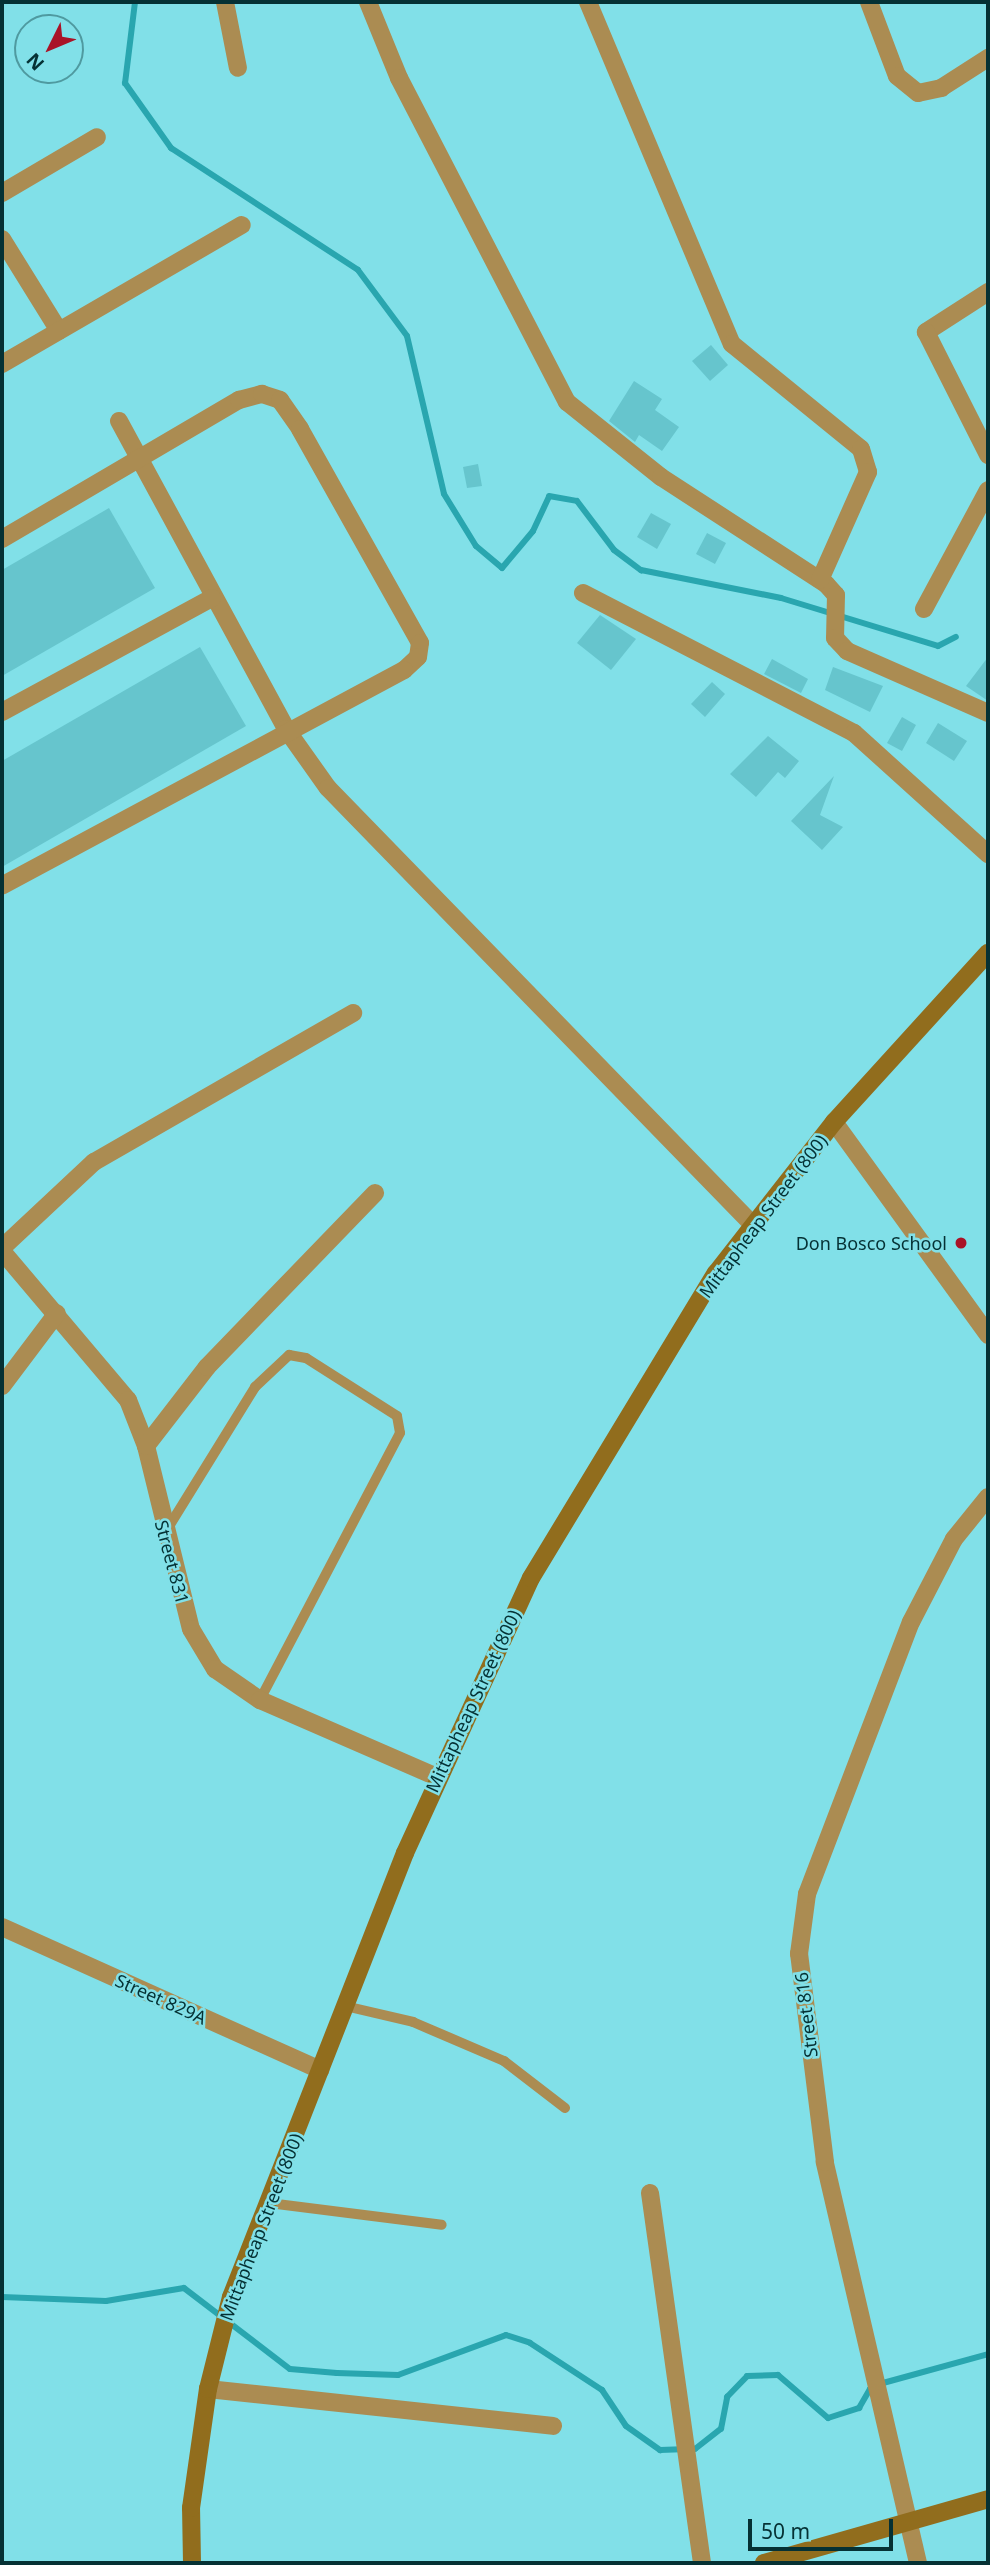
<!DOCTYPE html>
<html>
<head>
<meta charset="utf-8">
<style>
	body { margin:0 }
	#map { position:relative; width:990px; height:2565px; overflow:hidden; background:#81e0e8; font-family:"Noto Sans",sans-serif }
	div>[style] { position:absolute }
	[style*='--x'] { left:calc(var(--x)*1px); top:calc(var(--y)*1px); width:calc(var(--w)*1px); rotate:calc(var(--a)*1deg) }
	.stream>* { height:6px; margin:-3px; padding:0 3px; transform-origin:3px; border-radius:3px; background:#29a6af }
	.building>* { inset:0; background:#66c5cd }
	.lane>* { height:10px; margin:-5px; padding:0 5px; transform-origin:5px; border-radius:5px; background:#ab8c52 }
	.street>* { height:18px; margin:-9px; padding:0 9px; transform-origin:9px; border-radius:9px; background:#ab8c52 }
	.secondary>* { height:18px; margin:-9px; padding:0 9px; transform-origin:9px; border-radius:9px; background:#916d1d }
	.dots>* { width:19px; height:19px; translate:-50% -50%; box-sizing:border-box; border:4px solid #81e0e8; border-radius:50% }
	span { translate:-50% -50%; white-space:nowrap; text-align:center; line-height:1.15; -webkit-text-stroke:5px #81e0e8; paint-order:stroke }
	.street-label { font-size:18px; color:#053134 }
	.poi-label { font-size:18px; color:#053134 }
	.right { translate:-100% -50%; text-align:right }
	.frame { position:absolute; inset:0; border:4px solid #053134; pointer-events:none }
	.north { position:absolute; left:14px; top:14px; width:70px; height:70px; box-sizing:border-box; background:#81e0e8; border:2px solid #4f9aa0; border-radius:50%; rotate:227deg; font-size:19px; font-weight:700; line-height:28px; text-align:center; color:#053134 }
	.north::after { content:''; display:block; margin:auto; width:24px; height:32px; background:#a91327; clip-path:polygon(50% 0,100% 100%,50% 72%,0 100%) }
	.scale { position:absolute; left:748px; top:2519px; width:145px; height:32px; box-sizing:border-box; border:4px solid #053134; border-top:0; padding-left:9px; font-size:21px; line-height:24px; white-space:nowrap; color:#053134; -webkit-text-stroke:5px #81e0e8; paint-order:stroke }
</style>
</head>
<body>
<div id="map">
	<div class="stream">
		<i style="--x:135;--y:2;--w:82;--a:97"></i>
		<i style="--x:125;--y:83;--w:80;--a:54.7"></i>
		<i style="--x:171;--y:148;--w:223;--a:33.1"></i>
		<i style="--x:358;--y:270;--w:82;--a:53.4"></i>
		<i style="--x:407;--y:336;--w:162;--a:76.8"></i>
		<i style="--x:444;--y:494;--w:61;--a:58.4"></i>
		<i style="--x:476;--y:546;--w:34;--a:40"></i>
		<i style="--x:502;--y:568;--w:48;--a:-50"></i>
		<i style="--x:533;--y:531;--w:38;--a:-65"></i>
		<i style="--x:549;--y:496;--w:28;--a:10"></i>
		<i style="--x:577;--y:501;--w:61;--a:52.9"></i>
		<i style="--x:614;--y:550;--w:34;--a:37"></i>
		<i style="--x:641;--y:570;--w:143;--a:11.3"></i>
		<i style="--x:781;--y:598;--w:164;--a:17"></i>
		<i style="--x:938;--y:646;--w:20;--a:-27"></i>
		<i style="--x:2;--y:2297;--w:104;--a:2.2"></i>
		<i style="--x:106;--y:2301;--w:79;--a:-9.5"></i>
		<i style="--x:184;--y:2288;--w:133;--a:37.4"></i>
		<i style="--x:290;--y:2369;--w:47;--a:4.9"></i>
		<i style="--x:337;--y:2373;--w:61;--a:1.9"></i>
		<i style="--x:398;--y:2375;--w:115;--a:-20.3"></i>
		<i style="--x:506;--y:2335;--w:25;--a:18"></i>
		<i style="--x:530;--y:2343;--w:86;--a:33.1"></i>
		<i style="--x:602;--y:2390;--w:43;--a:56.3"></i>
		<i style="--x:626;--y:2426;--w:42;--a:35.2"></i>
		<i style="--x:660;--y:2450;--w:35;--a:-2"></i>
		<i style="--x:695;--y:2449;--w:33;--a:-38"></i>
		<i style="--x:721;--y:2429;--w:33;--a:-79"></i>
		<i style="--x:727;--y:2397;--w:29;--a:-46"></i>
		<i style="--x:747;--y:2376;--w:31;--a:-2"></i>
		<i style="--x:778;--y:2375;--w:66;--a:40.7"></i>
		<i style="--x:828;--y:2418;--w:33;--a:-18"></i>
		<i style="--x:859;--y:2408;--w:22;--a:-60"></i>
		<i style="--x:870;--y:2389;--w:14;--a:-25"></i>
		<i style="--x:883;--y:2383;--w:109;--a:-15.4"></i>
	</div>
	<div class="building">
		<i style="clip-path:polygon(711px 345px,728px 365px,710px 381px,692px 361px)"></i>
		<i style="clip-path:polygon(634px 381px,662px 399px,655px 410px,679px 427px,662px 451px,639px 435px,635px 442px,609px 421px)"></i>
		<i style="clip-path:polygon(478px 464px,482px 486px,467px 488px,463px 467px)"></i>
		<i style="clip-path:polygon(109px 508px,155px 588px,2px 676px,2px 570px)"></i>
		<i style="clip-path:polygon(651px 513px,671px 524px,657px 549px,637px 537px)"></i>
		<i style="clip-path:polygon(707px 533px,726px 543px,715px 564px,696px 554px)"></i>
		<i style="clip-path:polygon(600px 615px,636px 639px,611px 670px,577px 643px)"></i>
		<i style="clip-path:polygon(200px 647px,246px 726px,2px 867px,2px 761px)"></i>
		<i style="clip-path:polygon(988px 657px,988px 701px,966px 686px)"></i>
		<i style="clip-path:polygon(772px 659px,808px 679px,801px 693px,764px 674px)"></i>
		<i style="clip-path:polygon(833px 667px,883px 686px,870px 712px,825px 690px)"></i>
		<i style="clip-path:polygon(712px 682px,725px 694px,705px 717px,691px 704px)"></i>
		<i style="clip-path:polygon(902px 717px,916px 725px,902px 751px,887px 743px)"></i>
		<i style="clip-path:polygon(938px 723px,967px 741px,954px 761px,926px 743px)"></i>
		<i style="clip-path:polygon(768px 736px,799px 761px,785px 778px,778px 772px,756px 797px,730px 774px)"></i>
		<i style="clip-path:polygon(834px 776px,820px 815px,843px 827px,822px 850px,791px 821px)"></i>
	</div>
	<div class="lane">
		<i style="--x:168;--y:1528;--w:166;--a:-58.3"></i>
		<i style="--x:255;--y:1387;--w:47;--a:-43.3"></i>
		<i style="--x:289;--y:1355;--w:17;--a:10"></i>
		<i style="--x:306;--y:1358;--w:108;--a:32.5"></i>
		<i style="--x:397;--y:1416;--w:17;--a:80"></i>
		<i style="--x:400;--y:1433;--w:301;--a:117.7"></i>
		<i style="--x:345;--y:2006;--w:70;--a:13.2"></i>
		<i style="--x:413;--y:2022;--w:99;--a:23.2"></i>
		<i style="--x:504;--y:2061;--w:77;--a:37.6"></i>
		<i style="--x:269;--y:2203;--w:174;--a:7.2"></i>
	</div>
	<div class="street">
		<i style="--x:225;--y:2;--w:67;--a:78.9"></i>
		<i style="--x:368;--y:2;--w:82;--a:67.8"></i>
		<i style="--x:399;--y:78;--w:365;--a:62.6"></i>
		<i style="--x:567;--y:402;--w:120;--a:38.6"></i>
		<i style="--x:661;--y:477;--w:197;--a:33"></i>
		<i style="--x:826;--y:584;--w:15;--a:48"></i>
		<i style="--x:836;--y:595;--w:43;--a:91.3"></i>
		<i style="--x:835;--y:638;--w:18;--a:47"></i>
		<i style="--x:847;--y:651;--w:154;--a:23.7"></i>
		<i style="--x:588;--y:2;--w:371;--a:67.2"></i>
		<i style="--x:732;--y:344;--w:166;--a:39.1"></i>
		<i style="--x:861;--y:449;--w:24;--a:73"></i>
		<i style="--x:868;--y:472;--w:118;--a:114"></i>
		<i style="--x:869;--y:2;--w:79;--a:69.3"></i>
		<i style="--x:897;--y:76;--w:27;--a:39"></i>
		<i style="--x:918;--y:93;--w:24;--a:-12"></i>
		<i style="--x:941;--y:88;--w:56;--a:-32.6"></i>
		<i style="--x:2;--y:193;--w:110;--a:-30.5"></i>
		<i style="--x:2;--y:239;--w:108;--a:58.2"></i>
		<i style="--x:988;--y:292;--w:74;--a:147.2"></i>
		<i style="--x:926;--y:332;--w:138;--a:63.2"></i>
		<i style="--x:2;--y:364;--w:277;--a:-30.1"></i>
		<i style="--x:119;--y:421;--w:350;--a:61.5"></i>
		<i style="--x:286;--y:729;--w:72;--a:54.6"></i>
		<i style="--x:328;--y:788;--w:610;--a:45.8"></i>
		<i style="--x:2;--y:539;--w:275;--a:-30.4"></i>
		<i style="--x:239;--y:400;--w:24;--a:-15"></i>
		<i style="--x:262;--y:394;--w:19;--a:18"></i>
		<i style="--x:280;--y:400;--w:35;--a:55"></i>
		<i style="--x:300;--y:429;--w:245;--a:60.7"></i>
		<i style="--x:420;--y:643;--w:14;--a:98"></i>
		<i style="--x:418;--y:657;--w:19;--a:137"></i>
		<i style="--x:404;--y:670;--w:456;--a:151.8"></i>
		<i style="--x:583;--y:593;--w:305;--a:27.3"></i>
		<i style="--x:854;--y:733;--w:181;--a:42.1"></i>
		<i style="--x:924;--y:609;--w:135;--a:-61.7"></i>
		<i style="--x:2;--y:712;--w:239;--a:-28.5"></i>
		<i style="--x:834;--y:1122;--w:263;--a:54.1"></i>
		<i style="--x:2;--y:1248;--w:126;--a:-43.1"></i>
		<i style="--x:94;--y:1162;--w:299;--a:-29.9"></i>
		<i style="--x:2;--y:1251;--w:195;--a:49.8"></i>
		<i style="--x:128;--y:1400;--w:49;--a:68.6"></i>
		<i style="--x:146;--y:1446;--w:188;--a:76.2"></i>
		<i style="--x:191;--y:1629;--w:47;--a:59"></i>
		<i style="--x:215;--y:1669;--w:55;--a:34.6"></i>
		<i style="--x:260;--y:1700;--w:193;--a:23.5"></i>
		<i style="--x:2;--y:1386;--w:91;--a:-53"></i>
		<i style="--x:146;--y:1446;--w:100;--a:-52.3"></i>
		<i style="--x:207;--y:1367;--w:242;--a:-46"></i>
		<i style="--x:2;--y:1927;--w:349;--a:24.2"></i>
		<i style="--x:650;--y:2193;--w:374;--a:82"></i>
		<i style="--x:208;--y:2389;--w:347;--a:6.1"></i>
		<i style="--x:918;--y:2563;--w:412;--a:-103.1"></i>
		<i style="--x:825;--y:2162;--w:210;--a:-97.1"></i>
		<i style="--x:799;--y:1954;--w:61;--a:-82.4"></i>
		<i style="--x:807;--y:1894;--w:291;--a:-69.1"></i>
		<i style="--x:911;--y:1622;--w:93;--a:-62.6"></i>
		<i style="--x:954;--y:1539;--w:54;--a:-51"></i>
	</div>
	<div class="secondary">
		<i style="--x:192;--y:2563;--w:55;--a:-91"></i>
		<i style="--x:191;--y:2508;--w:120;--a:-81.9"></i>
		<i style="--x:208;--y:2389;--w:95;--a:-76"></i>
		<i style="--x:231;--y:2297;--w:477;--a:-68.6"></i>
		<i style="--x:405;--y:1853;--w:302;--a:-65.4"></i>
		<i style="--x:531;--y:1578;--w:357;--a:-58.8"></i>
		<i style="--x:716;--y:1273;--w:192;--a:-52"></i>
		<i style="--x:834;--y:1122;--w:229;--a:-47.7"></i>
		<i style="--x:764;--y:2563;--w:233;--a:-15.9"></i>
	</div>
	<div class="dots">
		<i style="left:961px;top:1243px;background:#a91327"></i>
	</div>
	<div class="street-label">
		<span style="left:763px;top:1216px;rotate:-53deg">Mittapheap Street (800)</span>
		<span style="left:172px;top:1562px;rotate:75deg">Street 831</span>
		<span style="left:473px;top:1701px;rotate:-65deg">Mittapheap Street (800)</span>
		<span style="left:161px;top:1999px;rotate:24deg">Street 829A</span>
		<span style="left:806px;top:2015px;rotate:-97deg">Street 816</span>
		<span style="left:261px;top:2227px;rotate:-69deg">Mittapheap Street (800)</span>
	</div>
	<div class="poi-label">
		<span class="right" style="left:947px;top:1243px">Don Bosco School</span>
	</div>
	<div class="frame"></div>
	<div class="north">N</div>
	<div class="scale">50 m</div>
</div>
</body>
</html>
